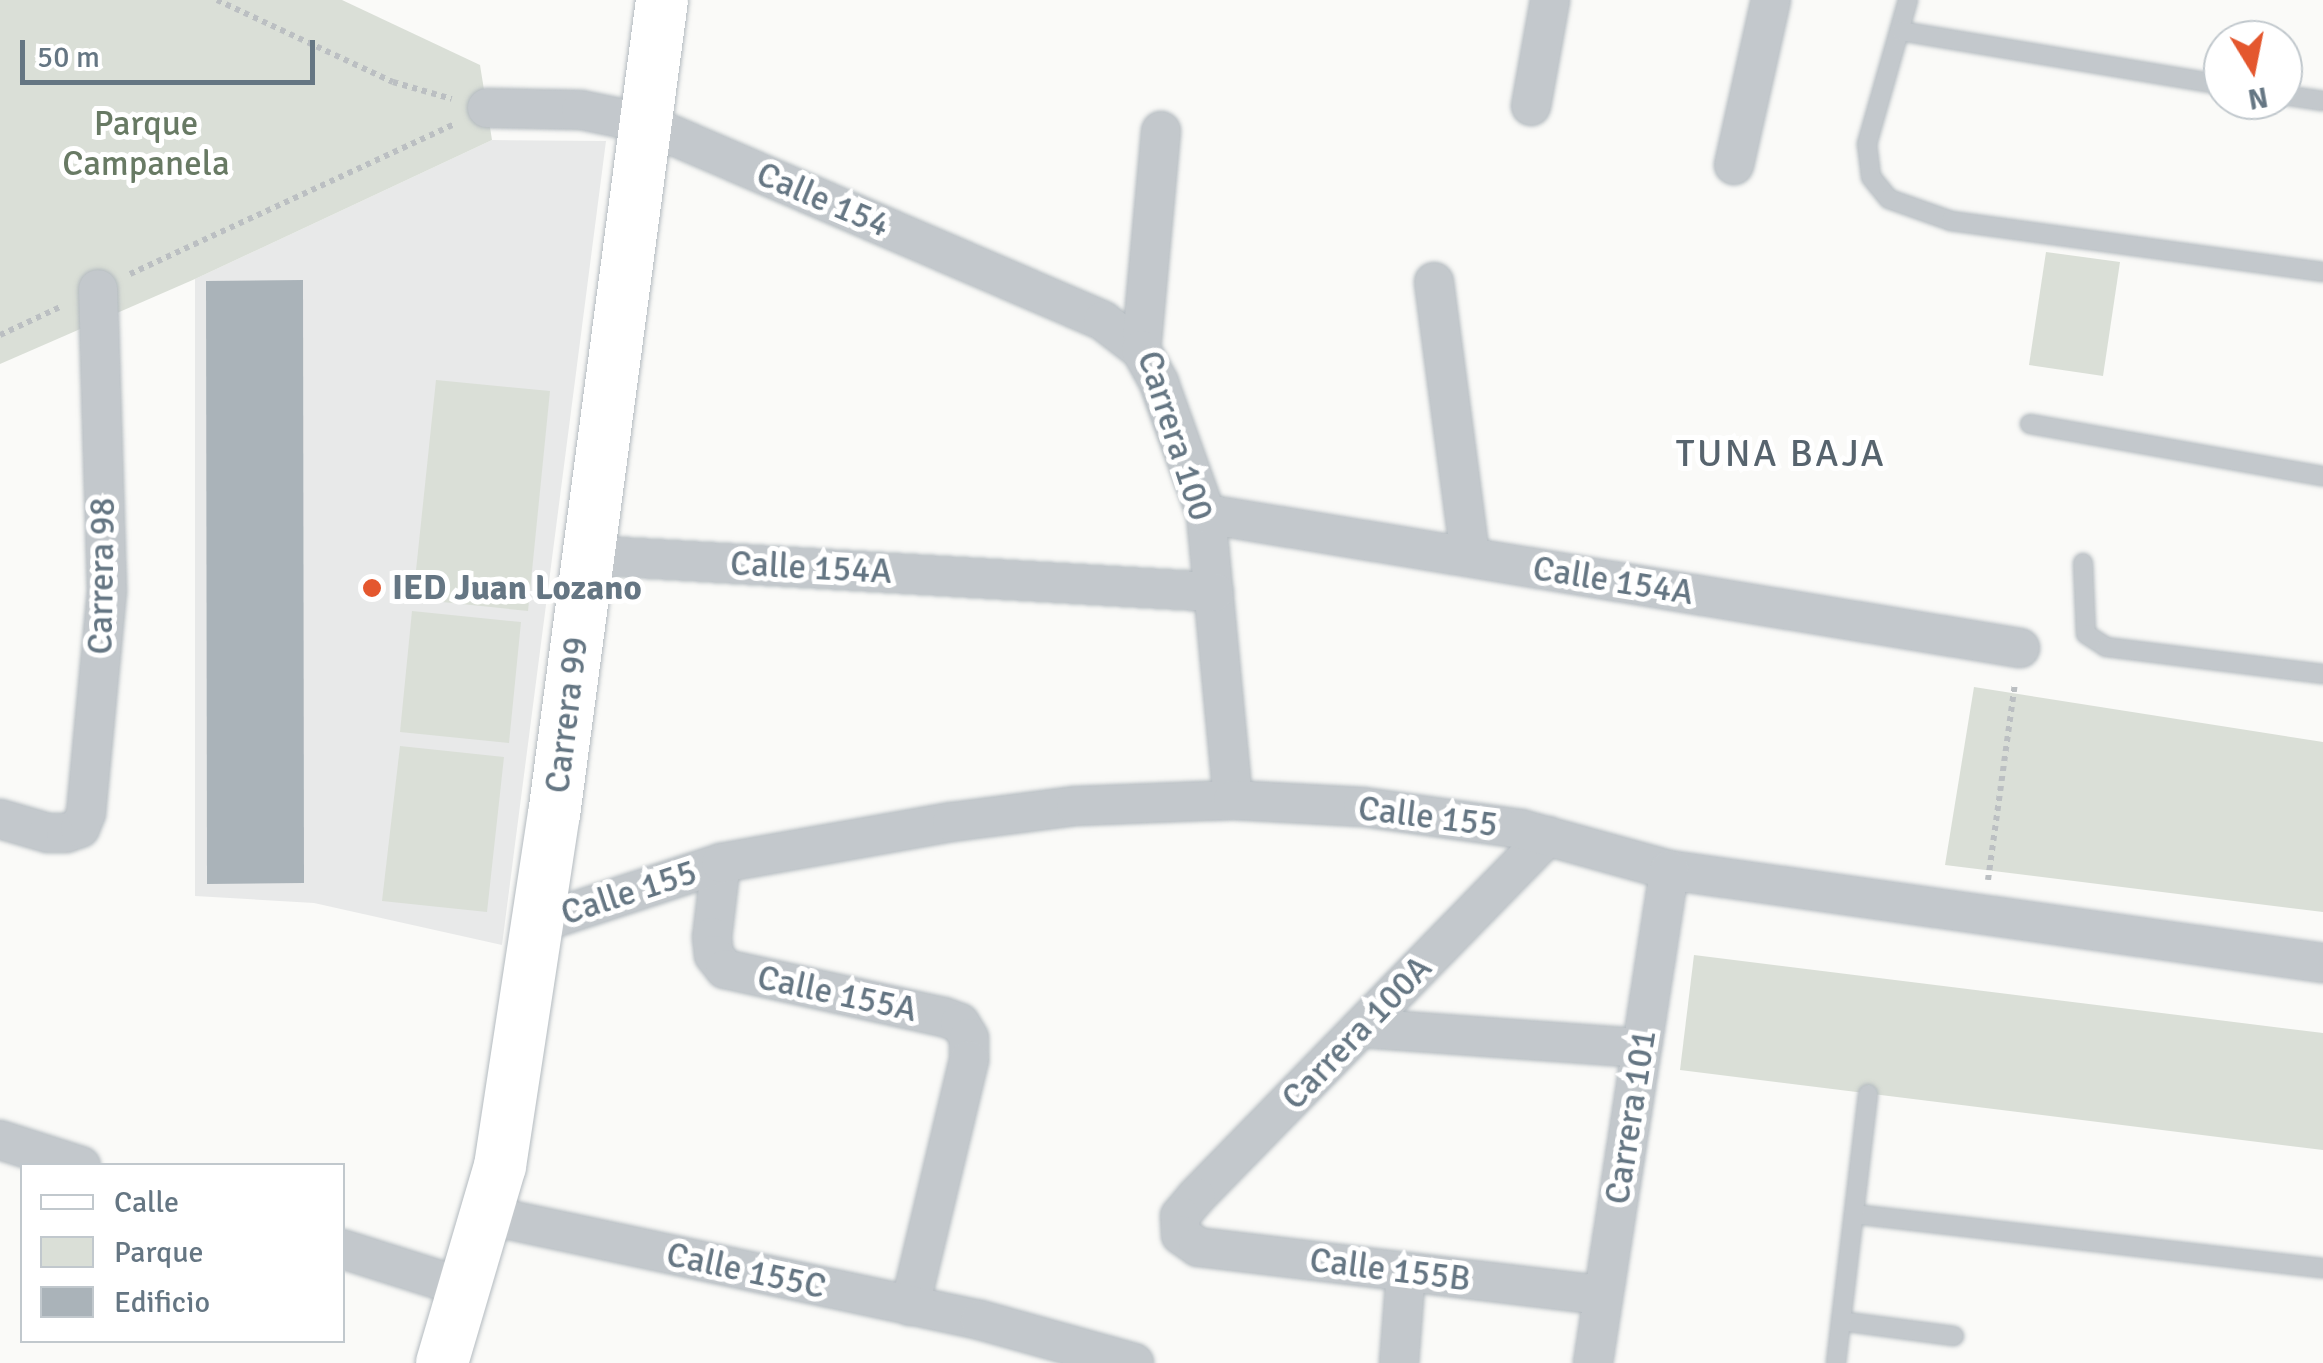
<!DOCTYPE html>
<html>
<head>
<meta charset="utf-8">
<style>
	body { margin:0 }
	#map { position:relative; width:2323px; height:1363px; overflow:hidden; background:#fafaf8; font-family:Signika,sans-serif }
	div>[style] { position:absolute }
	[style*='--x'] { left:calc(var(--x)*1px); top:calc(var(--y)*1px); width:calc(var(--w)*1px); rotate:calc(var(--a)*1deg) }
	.built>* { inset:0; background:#e8e9e9 }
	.green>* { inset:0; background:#dadfd7 }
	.building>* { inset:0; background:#aab3b9 }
	.path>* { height:6px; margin-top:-3px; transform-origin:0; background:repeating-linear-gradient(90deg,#bbbfc2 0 5px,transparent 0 10px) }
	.roads { filter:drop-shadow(0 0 2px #b3babf) drop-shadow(0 0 2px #b3babf) }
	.lane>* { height:18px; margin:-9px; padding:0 9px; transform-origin:9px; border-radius:9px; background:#c3c8cc }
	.street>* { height:38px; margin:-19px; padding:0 19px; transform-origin:19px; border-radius:19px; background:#c3c8cc }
	.secondary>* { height:52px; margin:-26px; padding:0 26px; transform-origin:26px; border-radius:26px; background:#fff }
	.dots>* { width:28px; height:28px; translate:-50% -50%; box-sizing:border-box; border:5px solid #fff; border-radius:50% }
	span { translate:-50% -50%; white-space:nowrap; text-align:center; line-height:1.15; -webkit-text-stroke:10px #fff; paint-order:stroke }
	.park-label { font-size:35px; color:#687a64 }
	.street-label { font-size:35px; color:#657683 }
	.poi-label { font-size:35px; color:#657683; font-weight:700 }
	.left { translate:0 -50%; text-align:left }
	.neighbourhood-label { font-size:38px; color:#57646e; letter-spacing:2.5px }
	.legend { position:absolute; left:20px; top:1163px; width:325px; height:180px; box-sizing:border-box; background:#fff; border:2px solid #c1c8cd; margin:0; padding:12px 18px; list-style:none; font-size:30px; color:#657683 }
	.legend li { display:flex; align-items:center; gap:20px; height:50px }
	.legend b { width:50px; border:2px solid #c1c8cd }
	.north { position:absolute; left:2203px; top:20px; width:100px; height:100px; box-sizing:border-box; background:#fff; border:2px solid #c1c8cd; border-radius:50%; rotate:170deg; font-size:28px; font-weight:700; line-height:40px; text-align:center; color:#657683 }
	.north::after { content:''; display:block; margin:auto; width:35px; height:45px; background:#e4572e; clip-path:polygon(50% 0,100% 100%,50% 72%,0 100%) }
	.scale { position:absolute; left:20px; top:40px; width:295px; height:45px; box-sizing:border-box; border:5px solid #657683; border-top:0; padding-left:12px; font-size:30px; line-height:35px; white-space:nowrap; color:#657683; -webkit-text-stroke:8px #fff; paint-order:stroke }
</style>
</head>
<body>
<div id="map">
	<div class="built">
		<i style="clip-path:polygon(492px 140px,606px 141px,502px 945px,314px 903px,195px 896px,195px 279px)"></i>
	</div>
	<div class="green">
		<i style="clip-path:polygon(0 0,342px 0,480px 65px,492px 140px,195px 279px,0 364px)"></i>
		<i style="clip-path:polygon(2046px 252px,2120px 262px,2103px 376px,2029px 365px)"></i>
		<i style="clip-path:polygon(436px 380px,550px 391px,528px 611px,413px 599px)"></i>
		<i style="clip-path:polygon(412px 611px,521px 622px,509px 743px,400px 732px)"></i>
		<i style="clip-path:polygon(1974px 687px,2323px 742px,2323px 912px,1945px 865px)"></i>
		<i style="clip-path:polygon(400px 746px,504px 757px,487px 912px,382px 901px)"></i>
		<i style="clip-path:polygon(1694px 955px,2323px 1033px,2323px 1150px,1680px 1070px)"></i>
	</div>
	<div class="building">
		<i style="clip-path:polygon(303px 280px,304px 883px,207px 884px,206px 281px)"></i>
	</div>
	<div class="path">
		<i style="--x:217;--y:0;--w:194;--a:25"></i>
		<i style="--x:393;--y:82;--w:61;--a:16.1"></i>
		<i style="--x:130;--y:274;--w:357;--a:-24.8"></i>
		<i style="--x:0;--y:335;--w:66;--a:-25"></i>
		<i style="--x:1988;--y:880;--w:198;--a:-82.2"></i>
	</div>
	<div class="roads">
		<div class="lane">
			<i style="--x:1908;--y:0;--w:150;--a:105.9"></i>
			<i style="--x:1867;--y:144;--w:33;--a:83"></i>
			<i style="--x:1871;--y:177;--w:28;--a:51"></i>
			<i style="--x:1889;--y:199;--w:66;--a:19.5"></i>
			<i style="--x:1951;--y:221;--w:375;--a:7.8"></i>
			<i style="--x:1901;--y:31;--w:326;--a:9.5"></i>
			<i style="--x:2283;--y:95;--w:40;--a:8.5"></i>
			<i style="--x:2030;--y:424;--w:298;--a:10.1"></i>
			<i style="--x:2083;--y:563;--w:71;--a:87.6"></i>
			<i style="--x:2086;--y:634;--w:24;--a:33"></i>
			<i style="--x:2106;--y:647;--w:219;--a:7.1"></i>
			<i style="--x:1854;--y:1214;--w:472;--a:6.6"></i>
			<i style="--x:1841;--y:1321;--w:114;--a:7.6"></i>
			<i style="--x:1836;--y:1363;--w:271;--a:-83.2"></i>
		</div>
		<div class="street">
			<i style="--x:1531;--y:106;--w:108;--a:-79.8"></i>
			<i style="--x:487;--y:108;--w:94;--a:1.2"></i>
			<i style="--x:581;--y:110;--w:64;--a:11.7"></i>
			<i style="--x:644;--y:123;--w:500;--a:23.3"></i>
			<i style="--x:1103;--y:321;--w:48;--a:37.3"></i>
			<i style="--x:1161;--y:131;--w:220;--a:95.2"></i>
			<i style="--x:1141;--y:350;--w:38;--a:61"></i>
			<i style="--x:1159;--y:383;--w:139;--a:70.3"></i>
			<i style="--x:1206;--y:514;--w:287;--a:84.6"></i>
			<i style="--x:1734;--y:165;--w:169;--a:-77.4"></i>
			<i style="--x:1434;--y:282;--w:277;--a:82.5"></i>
			<i style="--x:1206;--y:514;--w:825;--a:9.35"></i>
			<i style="--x:587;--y:555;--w:628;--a:3.38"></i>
			<i style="--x:0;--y:819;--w:50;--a:16.3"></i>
			<i style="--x:48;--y:833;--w:18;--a:0"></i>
			<i style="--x:66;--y:833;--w:15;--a:-20"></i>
			<i style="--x:80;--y:828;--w:16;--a:-68"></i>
			<i style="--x:86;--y:813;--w:223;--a:-84.6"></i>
			<i style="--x:107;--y:591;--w:302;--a:-91.7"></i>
			<i style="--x:1548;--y:836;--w:504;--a:134.28"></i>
			<i style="--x:1196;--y:1197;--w:25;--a:130"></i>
			<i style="--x:1180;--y:1216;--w:19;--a:87"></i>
			<i style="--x:1181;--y:1235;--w:21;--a:35"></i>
			<i style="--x:1198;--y:1247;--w:408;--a:6.8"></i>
			<i style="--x:721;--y:863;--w:75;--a:96.9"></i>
			<i style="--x:712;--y:937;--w:18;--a:84"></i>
			<i style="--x:714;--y:955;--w:18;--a:52"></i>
			<i style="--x:725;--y:969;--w:224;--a:12.4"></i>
			<i style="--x:944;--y:1017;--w:17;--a:21"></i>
			<i style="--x:960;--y:1023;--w:17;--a:59"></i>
			<i style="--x:969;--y:1038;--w:22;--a:90"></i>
			<i style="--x:969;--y:1060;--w:253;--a:103.5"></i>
			<i style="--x:536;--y:924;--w:195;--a:-18.2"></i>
			<i style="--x:721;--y:863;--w:235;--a:-10.1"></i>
			<i style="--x:952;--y:822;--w:125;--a:-7.4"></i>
			<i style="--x:1076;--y:806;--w:157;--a:-2.2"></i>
			<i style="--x:1233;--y:800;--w:130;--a:3.1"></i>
			<i style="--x:1363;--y:807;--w:160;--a:7.9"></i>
			<i style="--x:1521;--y:829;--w:154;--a:15.5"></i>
			<i style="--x:1669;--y:870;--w:661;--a:8.09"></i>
			<i style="--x:1361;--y:1028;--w:281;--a:4.1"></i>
			<i style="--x:0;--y:1140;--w:85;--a:17.8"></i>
			<i style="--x:486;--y:1215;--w:505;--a:12"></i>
			<i style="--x:980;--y:1320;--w:160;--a:15.6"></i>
			<i style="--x:342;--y:1249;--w:129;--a:17.6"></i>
			<i style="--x:1399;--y:1363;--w:91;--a:-85.6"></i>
			<i style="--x:1593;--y:1363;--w:499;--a:-81.2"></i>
		</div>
		<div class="secondary">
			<i style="--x:442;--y:1363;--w:205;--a:-73.6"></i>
			<i style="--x:500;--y:1166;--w:355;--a:-81.3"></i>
			<i style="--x:554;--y:815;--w:822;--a:-82.45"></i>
		</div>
	</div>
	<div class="dots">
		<i style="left:372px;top:588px;background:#e4572e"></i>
	</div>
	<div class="park-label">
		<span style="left:146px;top:144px">Parque<br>Campanela</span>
	</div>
	<div class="street-label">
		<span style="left:823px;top:200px;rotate:23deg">Calle 154</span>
		<span style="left:1175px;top:436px;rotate:72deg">Carrera 100</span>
		<span style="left:811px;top:568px;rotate:3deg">Calle 154A</span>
		<span style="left:102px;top:576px;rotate:-89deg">Carrera 98</span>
		<span style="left:1613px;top:581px;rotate:9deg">Calle 154A</span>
		<span style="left:567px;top:715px;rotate:-83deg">Carrera 99</span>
		<span style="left:1428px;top:817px;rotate:7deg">Calle 155</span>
		<span style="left:629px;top:893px;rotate:-18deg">Calle 155</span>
		<span style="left:837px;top:994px;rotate:12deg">Calle 155A</span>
		<span style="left:1357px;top:1033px;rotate:-46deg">Carrera 100A</span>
		<span style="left:1631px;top:1117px;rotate:-81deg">Carrera 101</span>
		<span style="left:1390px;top:1270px;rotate:7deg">Calle 155B</span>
		<span style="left:746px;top:1271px;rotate:12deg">Calle 155C</span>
	</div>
	<div class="poi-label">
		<span class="left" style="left:392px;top:588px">IED Juan Lozano</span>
	</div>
	<div class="neighbourhood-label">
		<span style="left:1781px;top:454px">TUNA BAJA</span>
	</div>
	<ul class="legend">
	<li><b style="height:12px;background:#fff"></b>Calle</li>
	<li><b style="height:28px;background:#dadfd7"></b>Parque</li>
	<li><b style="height:28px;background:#aab3b9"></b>Edificio</li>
	</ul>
	<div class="north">N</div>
	<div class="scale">50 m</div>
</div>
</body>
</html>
